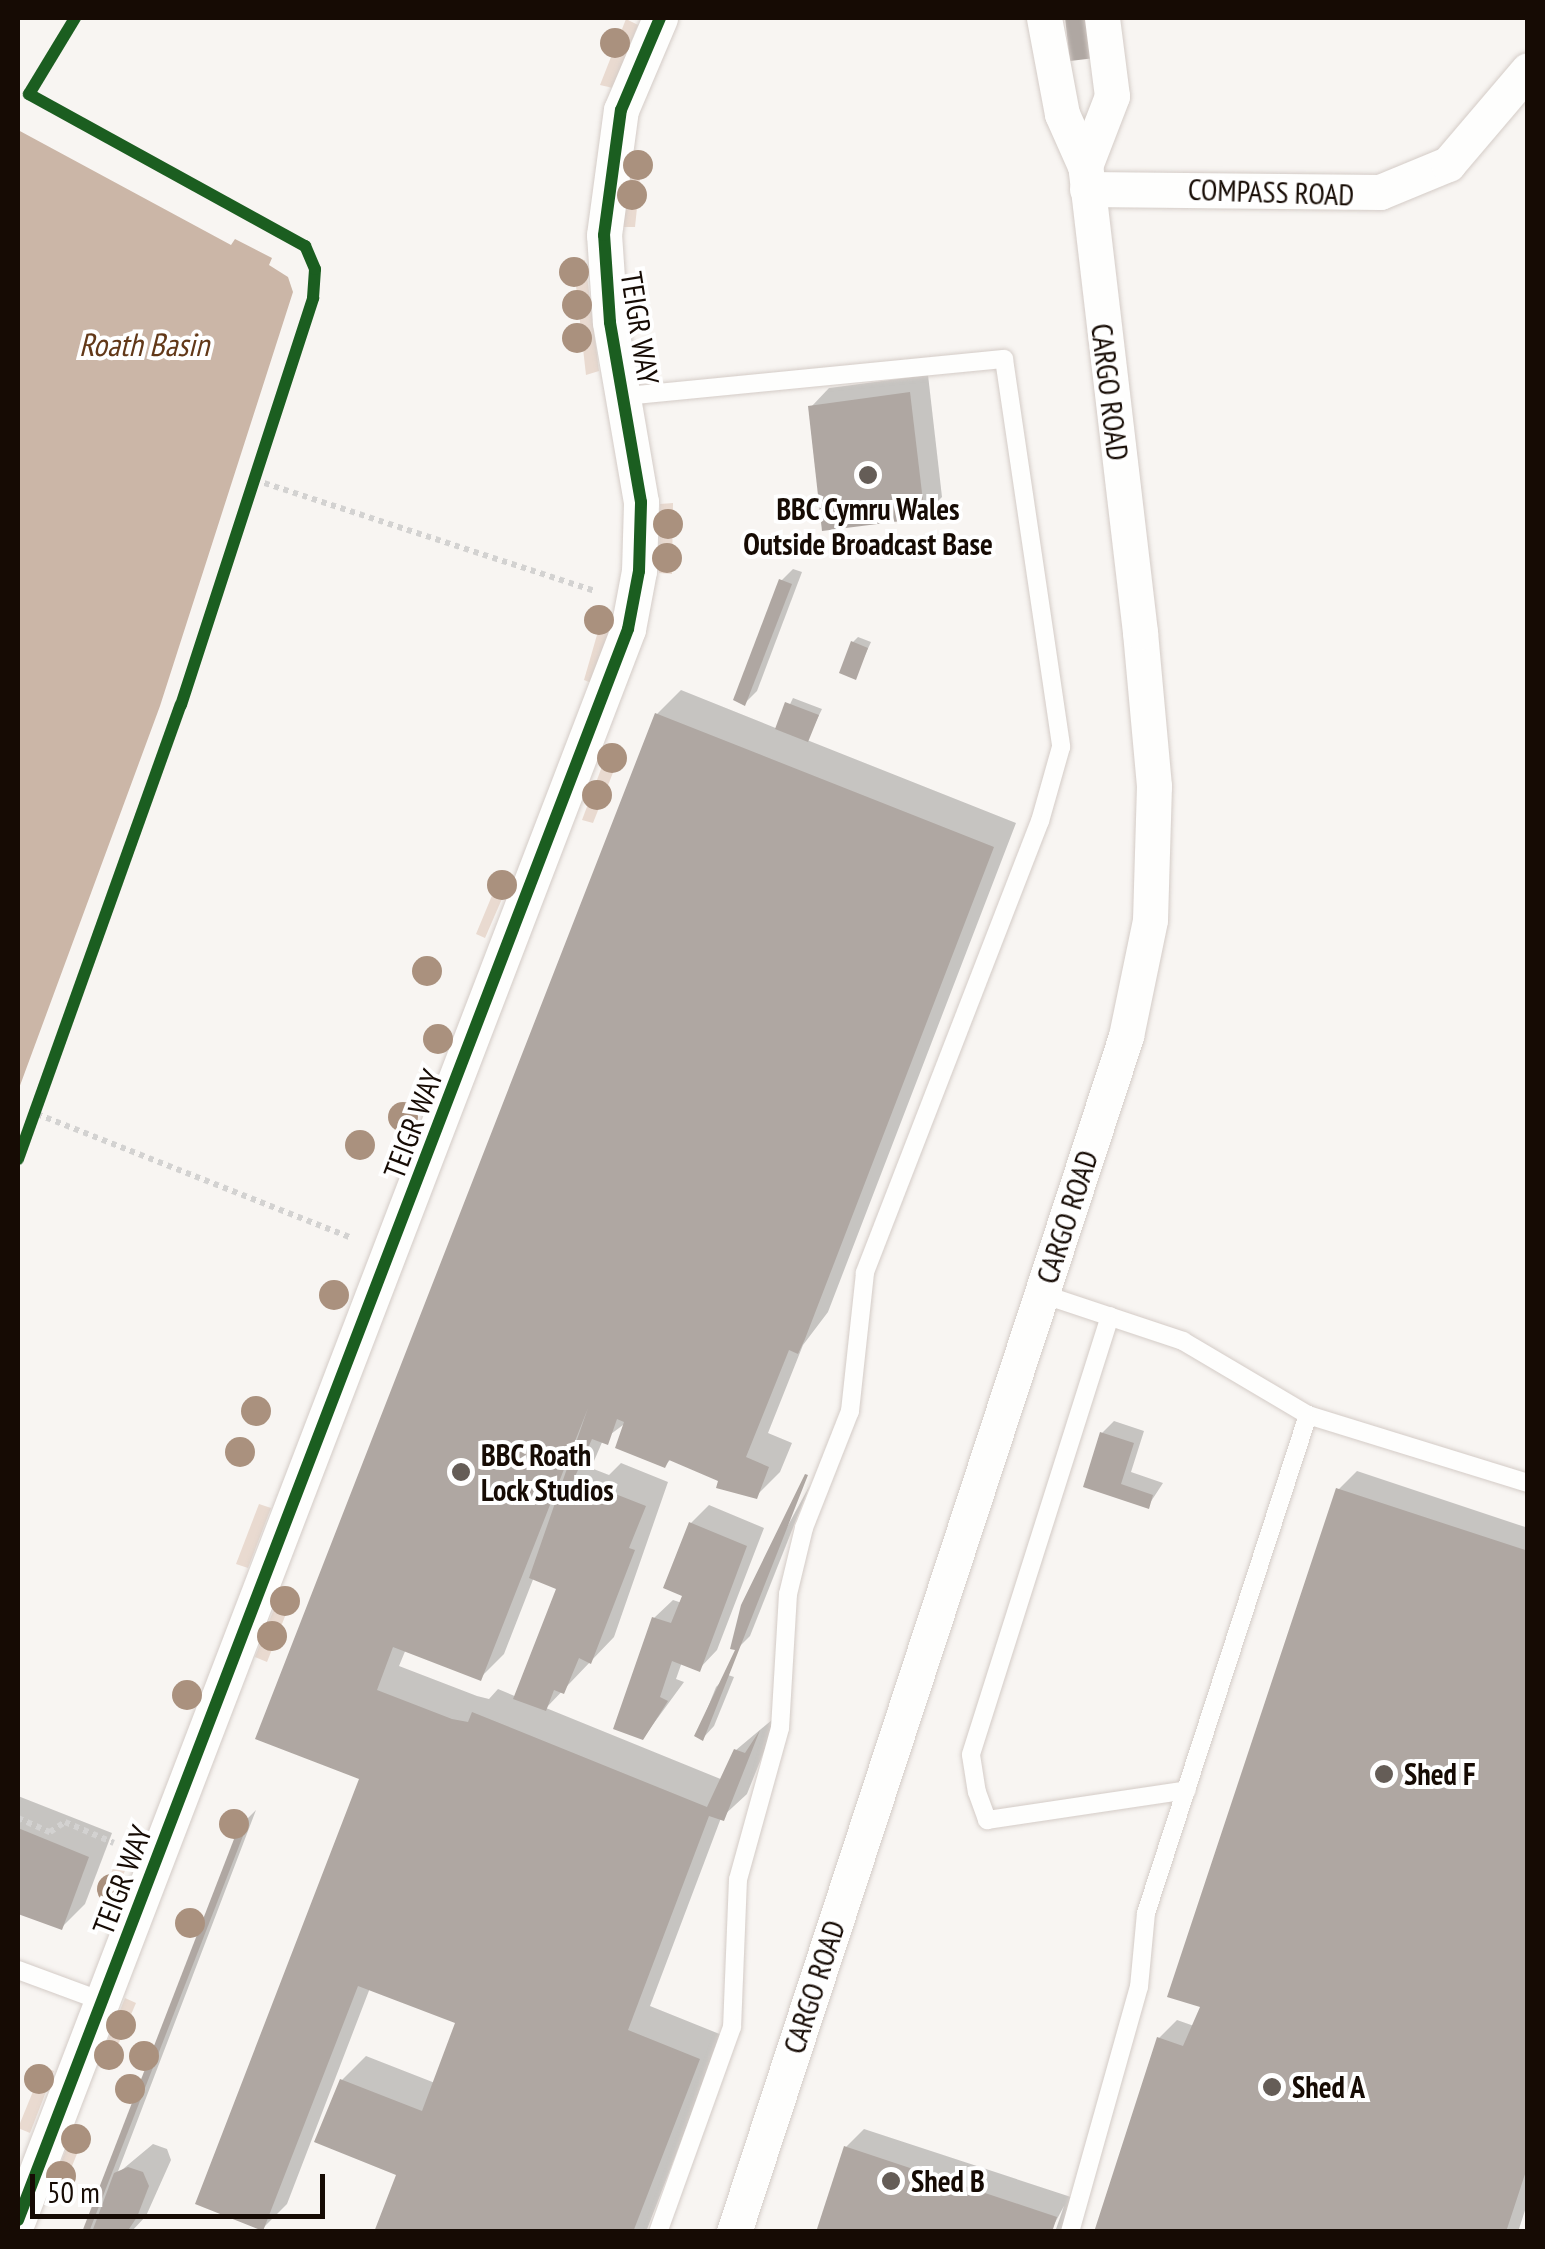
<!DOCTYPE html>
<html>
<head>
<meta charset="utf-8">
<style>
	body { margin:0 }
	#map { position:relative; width:1545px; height:2249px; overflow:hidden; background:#f8f5f2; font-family:"PT Sans Narrow",sans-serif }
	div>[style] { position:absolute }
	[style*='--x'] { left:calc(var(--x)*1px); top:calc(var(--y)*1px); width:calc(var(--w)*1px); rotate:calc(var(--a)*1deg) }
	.green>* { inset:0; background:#e9dad0 }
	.water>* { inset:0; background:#cbb6a7 }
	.shadow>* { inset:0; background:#0003 }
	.building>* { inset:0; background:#afa7a2 }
	.path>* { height:6px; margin-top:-3px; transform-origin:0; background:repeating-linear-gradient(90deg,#d3d2d1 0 5px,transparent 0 10px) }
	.roads { filter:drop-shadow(0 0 2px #d4ccc7) drop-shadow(0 0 2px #d4ccc7) }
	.lane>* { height:18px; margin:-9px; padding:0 9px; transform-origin:9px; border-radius:9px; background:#fefefd }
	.street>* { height:35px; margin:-17.5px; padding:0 17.5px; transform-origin:17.5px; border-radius:17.5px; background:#fefefd }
	.cycleway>* { height:12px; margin:-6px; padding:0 6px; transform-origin:6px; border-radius:6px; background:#1b5e20 }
	.trees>* { width:30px; height:30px; margin:-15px; border-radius:50%; background:#aa917e }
	.dots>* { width:28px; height:28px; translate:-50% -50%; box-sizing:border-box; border:5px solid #fff; border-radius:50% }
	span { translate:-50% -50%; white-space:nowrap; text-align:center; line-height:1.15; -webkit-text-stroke:8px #fff; paint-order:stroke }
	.street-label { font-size:30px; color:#160b04 }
	.poi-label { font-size:30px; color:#160b04; font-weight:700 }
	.left { translate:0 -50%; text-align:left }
	.water-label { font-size:32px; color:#623818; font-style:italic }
	.frame { position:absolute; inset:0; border:20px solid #160b04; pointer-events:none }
	.scale { position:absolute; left:30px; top:2174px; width:295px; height:45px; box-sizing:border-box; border:5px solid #160b04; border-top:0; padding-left:12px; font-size:30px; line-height:35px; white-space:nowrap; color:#160b04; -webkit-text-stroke:8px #fff; paint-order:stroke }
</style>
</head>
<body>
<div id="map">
	<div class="green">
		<i style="clip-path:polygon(626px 19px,638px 25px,613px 88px,600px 85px)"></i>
		<i style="clip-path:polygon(630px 158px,642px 160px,635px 227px,623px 227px)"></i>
		<i style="clip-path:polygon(573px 259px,585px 260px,599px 371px,586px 375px)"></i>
		<i style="clip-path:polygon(673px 503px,672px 574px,659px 573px,660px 504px)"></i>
		<i style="clip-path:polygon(603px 614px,615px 617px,594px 684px,584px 680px)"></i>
		<i style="clip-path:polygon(610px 745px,622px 750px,593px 823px,582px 820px)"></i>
		<i style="clip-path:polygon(501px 874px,511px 878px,485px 938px,476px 934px)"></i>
		<i style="clip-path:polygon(259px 1504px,271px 1508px,248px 1568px,236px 1564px)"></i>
		<i style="clip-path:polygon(281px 1591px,293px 1596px,267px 1662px,255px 1657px)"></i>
		<i style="clip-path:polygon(126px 1837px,137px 1841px,111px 1905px,100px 1900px)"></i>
		<i style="clip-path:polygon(125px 1998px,136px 2003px,111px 2061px,101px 2057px)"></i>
		<i style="clip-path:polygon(43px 2067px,54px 2071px,30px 2133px,18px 2128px)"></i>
		<i style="clip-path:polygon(76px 2125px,87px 2129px,64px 2186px,53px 2182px)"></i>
	</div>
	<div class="water">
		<i style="clip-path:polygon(18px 130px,231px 245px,235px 239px,272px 258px,269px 265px,288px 277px,293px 292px,160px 706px,18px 1091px)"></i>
	</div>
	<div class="shadow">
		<i style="clip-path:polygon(928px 375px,942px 497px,923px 516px,811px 407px,829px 388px)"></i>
		<i style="clip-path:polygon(793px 569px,802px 572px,757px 691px,745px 703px,781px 581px)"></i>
		<i style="clip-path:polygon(858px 637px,871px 642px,855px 677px,853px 642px)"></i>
		<i style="clip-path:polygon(evenodd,681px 690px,778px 729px,793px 698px,822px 709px,807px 740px,1016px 823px,828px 1312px,803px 1345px,768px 1433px,792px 1443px,780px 1472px,756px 1496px,671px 1459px,665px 1465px,627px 1422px,603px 1440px,591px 1468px,609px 1475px,621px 1463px,668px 1482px,614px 1637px,546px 1708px,723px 1780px,736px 1750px,779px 1714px,747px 1794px,721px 1818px,650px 2006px,722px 2035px,646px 2232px,377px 2232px,399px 2173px,342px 2080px,366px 2056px,435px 2083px,458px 2022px,370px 1988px,287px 2204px,263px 2228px,363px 1777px,258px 1738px,657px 714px,681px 690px,534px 1577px,559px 1588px,517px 1697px,498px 1689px,489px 1699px,477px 1696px,399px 1666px,406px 1649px,480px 1678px,504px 1654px,534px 1577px)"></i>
		<i style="clip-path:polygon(1114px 1421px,1144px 1431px,1131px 1472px,1163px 1483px,1148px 1506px,1086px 1485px,1102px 1433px)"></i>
		<i style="clip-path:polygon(1357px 1471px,1528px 1528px,1528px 2201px,1518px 2232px,1097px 2232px,1159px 2038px,1177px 2020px,1194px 2026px,1203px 2005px,1338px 1490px)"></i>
		<i style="clip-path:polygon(810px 1485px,750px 1636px,738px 1648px,744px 1606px)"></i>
		<i style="clip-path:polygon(709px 1505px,764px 1528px,717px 1650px,699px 1669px,682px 1662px,676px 1679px,684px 1682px,643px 1738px,654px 1618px,673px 1600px,682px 1603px,691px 1523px)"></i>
		<i style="clip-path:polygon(728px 1675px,734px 1677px,714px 1726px,703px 1738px,697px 1735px,716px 1687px)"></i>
		<i style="clip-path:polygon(18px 1796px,112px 1833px,85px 1904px,61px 1928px,18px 1911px)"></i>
		<i style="clip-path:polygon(256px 1810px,117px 2174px,153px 2144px,167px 2149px,171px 2160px,146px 2216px,131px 2232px,86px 2232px,244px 1822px)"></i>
		<i style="clip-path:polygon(864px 2129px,1074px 2198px,1063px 2232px,1055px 2232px,1064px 2206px,1050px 2232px,846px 2147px)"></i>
	</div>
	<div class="building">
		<i style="clip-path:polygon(1065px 18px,1091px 18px,1095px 58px,1070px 61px)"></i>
		<i style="clip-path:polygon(910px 392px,925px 518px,822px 531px,808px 406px)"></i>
		<i style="clip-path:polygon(779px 579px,792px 584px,745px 706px,733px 700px)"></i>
		<i style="clip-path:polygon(851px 641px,868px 648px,856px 680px,839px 673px)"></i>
		<i style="clip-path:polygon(785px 702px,819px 715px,808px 742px,775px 729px)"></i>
		<i style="clip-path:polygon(655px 713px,994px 847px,805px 1339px,798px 1354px,789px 1350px,746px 1457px,769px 1467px,757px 1499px,716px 1488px,718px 1481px,669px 1460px,665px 1468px,615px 1448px,624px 1422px,617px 1419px,608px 1445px,592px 1439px,568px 1492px,589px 1500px,595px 1486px,646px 1506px,629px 1548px,635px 1550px,591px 1664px,579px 1658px,564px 1694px,554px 1690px,546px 1711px,513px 1699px,556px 1589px,529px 1578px,588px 1408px,481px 1681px,393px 1647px,377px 1690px,452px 1719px,468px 1722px,472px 1712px,707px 1807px,734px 1749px,745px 1753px,760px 1730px,724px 1821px,709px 1816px,628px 2030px,700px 2059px,633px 2232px,374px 2232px,396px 2175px,314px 2142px,340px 2079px,422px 2111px,455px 2023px,358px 1986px,263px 2231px,195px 2204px,359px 1779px,255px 1739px)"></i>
		<i style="clip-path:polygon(1100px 1432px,1134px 1443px,1121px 1484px,1153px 1495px,1149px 1509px,1083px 1487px)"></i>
		<i style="clip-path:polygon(805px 1474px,808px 1475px,703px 1741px,694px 1736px,735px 1650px,730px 1649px,741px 1605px)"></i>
		<i style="clip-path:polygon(1336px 1488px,1528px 1551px,1528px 2165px,1506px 2232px,1094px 2232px,1157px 2037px,1183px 2046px,1200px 2007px,1167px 1997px)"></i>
		<i style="clip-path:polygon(689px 1522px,747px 1546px,700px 1672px,672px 1661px,660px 1697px,668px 1701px,643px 1740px,613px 1729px,652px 1617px,671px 1623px,682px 1596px,663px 1588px)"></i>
		<i style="clip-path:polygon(241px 1821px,248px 1823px,89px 2232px,82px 2232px)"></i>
		<i style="clip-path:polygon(18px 1828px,89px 1857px,62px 1930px,18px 1914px)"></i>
		<i style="clip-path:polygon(844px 2146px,1057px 2217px,1052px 2232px,816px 2232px)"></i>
		<i style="clip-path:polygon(128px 2167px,143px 2172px,149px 2186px,137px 2217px,127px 2232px,92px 2232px,114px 2173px)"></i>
	</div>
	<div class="path">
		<i style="--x:255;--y:480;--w:358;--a:18.1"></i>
		<i style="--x:37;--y:1114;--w:336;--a:21.5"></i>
		<i style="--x:18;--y:1159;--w:482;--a:-70.3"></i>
		<i style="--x:181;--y:705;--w:428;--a:-72"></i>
		<i style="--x:313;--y:298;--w:29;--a:-86"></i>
		<i style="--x:315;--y:269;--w:25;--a:-113"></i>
		<i style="--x:305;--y:246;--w:315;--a:-151.2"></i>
		<i style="--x:29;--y:94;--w:89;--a:-58.8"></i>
		<i style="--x:18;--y:1818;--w:35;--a:24"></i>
		<i style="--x:50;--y:1832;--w:18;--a:-34"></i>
		<i style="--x:65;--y:1822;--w:53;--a:23.2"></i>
	</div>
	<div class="roads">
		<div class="lane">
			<i style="--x:626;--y:396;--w:380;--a:-5.6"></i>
			<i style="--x:1004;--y:359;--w:392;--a:81.6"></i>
			<i style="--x:1061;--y:747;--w:77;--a:105.8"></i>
			<i style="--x:1040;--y:821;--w:485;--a:111.2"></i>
			<i style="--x:865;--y:1273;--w:139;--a:96.2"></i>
			<i style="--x:850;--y:1411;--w:126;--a:111.5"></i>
			<i style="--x:804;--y:1528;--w:68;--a:103.6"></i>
			<i style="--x:788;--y:1594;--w:134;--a:93.4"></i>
			<i style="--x:780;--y:1728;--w:157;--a:105.5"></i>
			<i style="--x:738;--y:1879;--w:148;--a:92.3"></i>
			<i style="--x:732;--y:2027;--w:218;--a:109.8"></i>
			<i style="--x:1042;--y:1294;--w:149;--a:18.4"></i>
			<i style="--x:1183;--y:1341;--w:145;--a:30.6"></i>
			<i style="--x:1308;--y:1415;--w:230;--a:17.2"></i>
			<i style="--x:1110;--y:1316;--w:460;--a:107.6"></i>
			<i style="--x:971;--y:1755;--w:37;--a:81"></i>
			<i style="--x:977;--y:1792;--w:30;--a:70"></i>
			<i style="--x:987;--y:1820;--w:202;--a:-8.5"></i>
			<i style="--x:18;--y:1970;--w:90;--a:20.3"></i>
			<i style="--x:1070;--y:2232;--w:255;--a:-74.3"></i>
			<i style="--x:1139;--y:1987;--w:74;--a:-84.6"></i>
			<i style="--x:1146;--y:1913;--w:524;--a:-71.98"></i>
		</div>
		<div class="street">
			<i style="--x:1085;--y:166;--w:75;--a:-68.9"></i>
			<i style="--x:1112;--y:96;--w:79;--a:-97.3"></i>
			<i style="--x:1087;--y:189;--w:293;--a:0.6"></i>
			<i style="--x:1380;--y:192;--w:74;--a:-22.4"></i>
			<i style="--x:1448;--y:164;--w:123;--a:-49.6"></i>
			<i style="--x:18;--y:2220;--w:1704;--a:-69.02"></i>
			<i style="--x:628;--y:629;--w:59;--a:-79.3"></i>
			<i style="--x:639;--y:571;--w:69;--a:-88.3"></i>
			<i style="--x:641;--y:502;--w:183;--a:-99.8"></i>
			<i style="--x:610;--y:322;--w:87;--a:-93.9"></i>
			<i style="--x:604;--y:235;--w:126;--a:-82.3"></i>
			<i style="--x:621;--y:110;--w:100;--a:-67"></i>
			<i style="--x:734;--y:2232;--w:1259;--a:-71.85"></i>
			<i style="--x:1126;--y:1036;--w:118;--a:-78.3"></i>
			<i style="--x:1150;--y:920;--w:134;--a:-88.3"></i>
			<i style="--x:1154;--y:786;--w:155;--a:-95.2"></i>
			<i style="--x:1140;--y:632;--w:469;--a:-96.7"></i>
			<i style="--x:1085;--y:166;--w:57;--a:-113.9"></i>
			<i style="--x:1062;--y:114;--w:98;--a:-100.6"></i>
		</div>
	</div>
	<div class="cycleway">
		<i style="--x:18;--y:1159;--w:482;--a:-70.3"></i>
		<i style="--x:181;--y:705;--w:428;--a:-72"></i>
		<i style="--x:313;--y:298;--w:29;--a:-86"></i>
		<i style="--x:315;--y:269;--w:25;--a:-113"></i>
		<i style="--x:305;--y:246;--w:315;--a:-151.2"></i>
		<i style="--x:29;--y:94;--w:89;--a:-58.8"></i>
		<i style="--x:18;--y:2220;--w:1704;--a:-69.02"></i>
		<i style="--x:628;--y:629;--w:59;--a:-79.3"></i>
		<i style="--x:639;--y:571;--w:69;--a:-88.3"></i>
		<i style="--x:641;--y:502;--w:183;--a:-99.8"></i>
		<i style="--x:610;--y:322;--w:87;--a:-93.9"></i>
		<i style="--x:604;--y:235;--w:126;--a:-82.3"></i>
		<i style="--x:621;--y:110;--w:100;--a:-67"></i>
	</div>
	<div class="trees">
		<i style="left:615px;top:43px"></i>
		<i style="left:638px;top:165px"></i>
		<i style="left:632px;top:195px"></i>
		<i style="left:574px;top:272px"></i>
		<i style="left:577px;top:305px"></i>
		<i style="left:577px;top:338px"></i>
		<i style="left:668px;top:524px"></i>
		<i style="left:667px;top:558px"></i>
		<i style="left:599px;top:620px"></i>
		<i style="left:612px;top:758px"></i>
		<i style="left:597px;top:795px"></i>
		<i style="left:502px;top:885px"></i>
		<i style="left:427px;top:971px"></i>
		<i style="left:438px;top:1039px"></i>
		<i style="left:403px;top:1117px"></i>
		<i style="left:360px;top:1145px"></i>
		<i style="left:334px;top:1295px"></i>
		<i style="left:256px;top:1411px"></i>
		<i style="left:240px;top:1452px"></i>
		<i style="left:285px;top:1601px"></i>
		<i style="left:272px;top:1636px"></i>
		<i style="left:187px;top:1695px"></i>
		<i style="left:234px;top:1824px"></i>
		<i style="left:112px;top:1889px"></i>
		<i style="left:190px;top:1923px"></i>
		<i style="left:121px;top:2025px"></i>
		<i style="left:109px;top:2055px"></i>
		<i style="left:144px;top:2056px"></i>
		<i style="left:39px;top:2079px"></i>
		<i style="left:130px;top:2089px"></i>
		<i style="left:76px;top:2139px"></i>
		<i style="left:61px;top:2176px"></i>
	</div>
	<div class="dots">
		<i style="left:868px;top:475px;background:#655d57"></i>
		<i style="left:461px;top:1472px;background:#655d57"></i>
		<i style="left:1384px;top:1774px;background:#655d57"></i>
		<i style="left:1272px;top:2087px;background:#655d57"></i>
		<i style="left:891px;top:2181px;background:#655d57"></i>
	</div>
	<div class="street-label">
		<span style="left:1271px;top:192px;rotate:2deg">COMPASS ROAD</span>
		<span style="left:640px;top:328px;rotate:81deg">TEIGR WAY</span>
		<span style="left:1110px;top:392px;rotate:83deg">CARGO ROAD</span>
		<span style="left:413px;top:1124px;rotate:-69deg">TEIGR WAY</span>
		<span style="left:1067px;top:1217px;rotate:-72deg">CARGO ROAD</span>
		<span style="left:122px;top:1880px;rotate:-69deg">TEIGR WAY</span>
		<span style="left:814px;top:1987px;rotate:-72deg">CARGO ROAD</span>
	</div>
	<div class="poi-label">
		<span style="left:868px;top:526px">BBC Cymru Wales<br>Outside Broadcast Base</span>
		<span class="left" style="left:481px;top:1472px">BBC Roath<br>Lock Studios</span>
		<span class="left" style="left:1404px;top:1774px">Shed F</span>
		<span class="left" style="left:1292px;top:2087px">Shed A</span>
		<span class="left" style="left:911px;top:2181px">Shed B</span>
	</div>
	<div class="water-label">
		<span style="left:144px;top:344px">Roath Basin</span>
	</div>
	<div class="frame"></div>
	<div class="scale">50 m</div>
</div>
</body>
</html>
